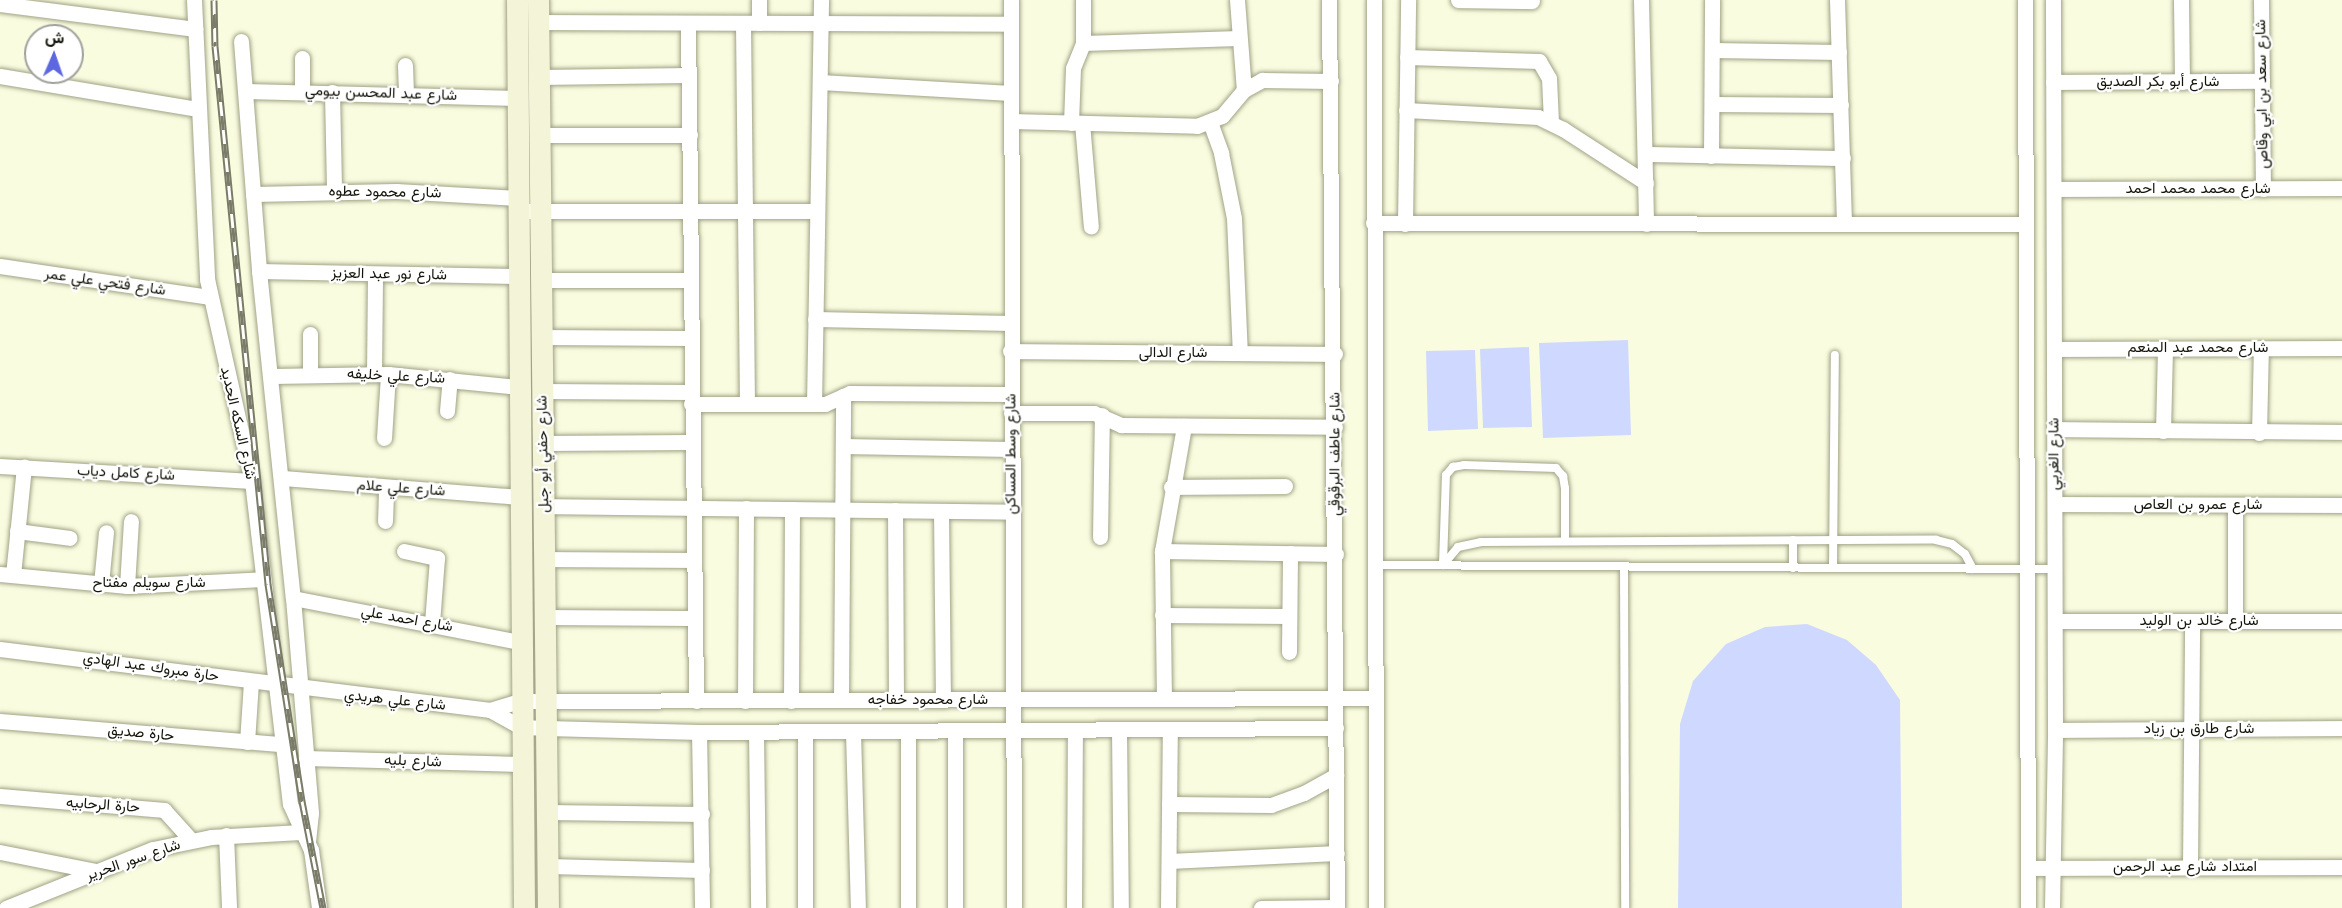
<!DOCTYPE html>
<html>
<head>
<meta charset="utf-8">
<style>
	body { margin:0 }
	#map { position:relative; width:2342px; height:908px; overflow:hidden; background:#fafcdf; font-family:"Work Sans",Vazirmatn,sans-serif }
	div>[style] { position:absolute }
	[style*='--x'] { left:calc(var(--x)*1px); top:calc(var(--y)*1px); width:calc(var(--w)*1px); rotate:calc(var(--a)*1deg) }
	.green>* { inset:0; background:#cfd8ff }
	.roads { filter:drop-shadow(0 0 2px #a0a286) drop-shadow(0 0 2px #a0a286) }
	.lane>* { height:8px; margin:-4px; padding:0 4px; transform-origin:4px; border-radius:4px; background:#fff }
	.street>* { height:15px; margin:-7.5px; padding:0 7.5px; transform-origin:7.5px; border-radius:7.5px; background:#fff }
	.secondary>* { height:21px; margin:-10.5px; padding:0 10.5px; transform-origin:10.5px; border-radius:10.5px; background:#f4f4d9 }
	.rail>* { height:7px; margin-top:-3.5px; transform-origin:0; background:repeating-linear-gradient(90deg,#fff 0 14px,#7a7b68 0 28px); box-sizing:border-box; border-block:2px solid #7a7b68 }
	span { translate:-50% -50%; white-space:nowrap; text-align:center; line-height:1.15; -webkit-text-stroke:4.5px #fff; paint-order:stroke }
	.street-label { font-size:15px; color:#131309 }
	.north { position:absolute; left:24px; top:24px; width:60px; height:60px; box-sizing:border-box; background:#fff; border:2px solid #a1a19d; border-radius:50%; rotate:2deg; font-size:16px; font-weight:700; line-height:24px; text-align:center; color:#131309 }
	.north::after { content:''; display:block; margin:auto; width:21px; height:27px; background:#5d68e0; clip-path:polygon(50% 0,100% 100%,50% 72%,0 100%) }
</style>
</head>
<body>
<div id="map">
	<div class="green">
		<i style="clip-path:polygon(1628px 340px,1631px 435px,1543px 438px,1539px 343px)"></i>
		<i style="clip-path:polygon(1529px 347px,1532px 427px,1483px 428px,1480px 349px)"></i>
		<i style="clip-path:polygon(1475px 350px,1478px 429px,1428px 431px,1426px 351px)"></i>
		<i style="clip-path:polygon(1807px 624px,1847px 640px,1876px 665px,1900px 700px,1902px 908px,1678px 908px,1680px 724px,1693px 681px,1726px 644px,1765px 627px)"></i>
	</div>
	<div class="roads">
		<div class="lane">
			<i style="--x:1443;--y:564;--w:89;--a:-88.1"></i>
			<i style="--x:1446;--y:475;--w:11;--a:-49"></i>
			<i style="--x:1453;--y:467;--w:11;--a:-10"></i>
			<i style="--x:1464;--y:465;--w:92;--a:1.9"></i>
			<i style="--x:1556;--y:468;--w:11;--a:49"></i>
			<i style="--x:1563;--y:476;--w:12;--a:81"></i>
			<i style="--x:1565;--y:488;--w:53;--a:90"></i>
			<i style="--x:1375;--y:565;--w:680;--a:0.34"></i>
			<i style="--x:1443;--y:565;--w:23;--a:-50"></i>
			<i style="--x:1458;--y:547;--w:24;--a:-12"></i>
			<i style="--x:1481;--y:542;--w:455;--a:-0.3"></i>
			<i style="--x:1936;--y:540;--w:16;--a:14"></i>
			<i style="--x:1952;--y:544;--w:16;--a:38"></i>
			<i style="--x:1965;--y:554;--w:17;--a:62"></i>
			<i style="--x:1624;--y:567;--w:341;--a:89.8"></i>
			<i style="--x:1793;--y:568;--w:28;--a:-90"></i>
			<i style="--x:1833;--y:568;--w:213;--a:-89.5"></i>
		</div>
		<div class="street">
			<i style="--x:194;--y:0;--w:279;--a:87.3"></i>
			<i style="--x:207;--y:279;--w:207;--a:77.4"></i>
			<i style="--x:252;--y:481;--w:325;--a:83.3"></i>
			<i style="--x:290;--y:804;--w:51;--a:65.5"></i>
			<i style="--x:311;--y:850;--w:59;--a:82.1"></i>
			<i style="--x:759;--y:0;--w:23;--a:90"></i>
			<i style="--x:1011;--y:0;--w:908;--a:89.81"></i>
			<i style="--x:1237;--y:0;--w:90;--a:85.6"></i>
			<i style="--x:1329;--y:0;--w:908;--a:89.5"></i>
			<i style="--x:1374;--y:0;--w:908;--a:89.87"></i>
			<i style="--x:1458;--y:0;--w:74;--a:0.8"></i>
			<i style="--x:1641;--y:0;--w:224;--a:88.7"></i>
			<i style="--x:1837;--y:0;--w:224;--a:88.2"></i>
			<i style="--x:2025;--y:0;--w:908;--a:89.81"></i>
			<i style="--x:2181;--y:0;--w:82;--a:89.3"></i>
			<i style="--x:2261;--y:0;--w:189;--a:89.4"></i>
			<i style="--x:0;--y:4;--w:197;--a:7.3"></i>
			<i style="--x:538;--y:22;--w:473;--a:0.2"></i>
			<i style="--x:688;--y:23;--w:678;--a:89.32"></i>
			<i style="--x:743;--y:23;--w:381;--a:89.4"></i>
			<i style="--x:241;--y:41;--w:231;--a:85.5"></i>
			<i style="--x:259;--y:271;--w:329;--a:84.1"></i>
			<i style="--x:293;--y:598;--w:216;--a:85.2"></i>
			<i style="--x:311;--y:813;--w:28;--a:96"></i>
			<i style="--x:1083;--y:43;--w:156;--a:-1.8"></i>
			<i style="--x:1713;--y:50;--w:126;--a:0.9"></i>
			<i style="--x:1407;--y:57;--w:132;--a:1.7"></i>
			<i style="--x:1539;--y:61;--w:20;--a:60"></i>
			<i style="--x:1549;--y:78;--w:44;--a:87.4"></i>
			<i style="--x:302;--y:58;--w:33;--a:90"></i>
			<i style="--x:405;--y:65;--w:28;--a:88"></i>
			<i style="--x:0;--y:76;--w:201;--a:9.5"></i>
			<i style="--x:539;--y:77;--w:149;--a:-0.8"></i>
			<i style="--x:820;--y:82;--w:191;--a:3.3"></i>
			<i style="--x:2053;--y:82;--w:209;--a:-0.3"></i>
			<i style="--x:246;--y:91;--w:271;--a:1.5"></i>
			<i style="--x:332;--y:92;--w:99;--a:88.8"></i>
			<i style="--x:1712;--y:104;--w:129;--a:0.4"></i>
			<i style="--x:1406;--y:110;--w:132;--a:3"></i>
			<i style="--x:1538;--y:117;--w:28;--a:26"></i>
			<i style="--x:1563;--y:129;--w:99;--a:33"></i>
			<i style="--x:1011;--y:121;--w:186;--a:1.5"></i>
			<i style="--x:1197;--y:126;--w:27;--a:-22"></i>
			<i style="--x:1222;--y:116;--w:34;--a:-50"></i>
			<i style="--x:1244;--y:90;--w:21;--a:-29"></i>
			<i style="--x:1262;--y:80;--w:69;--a:0.8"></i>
			<i style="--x:1210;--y:122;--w:33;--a:70"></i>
			<i style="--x:1221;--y:153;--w:66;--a:78.7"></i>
			<i style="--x:1234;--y:218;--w:135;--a:87.5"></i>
			<i style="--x:1071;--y:123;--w:55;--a:-87.9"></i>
			<i style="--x:1073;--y:68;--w:27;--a:-68"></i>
			<i style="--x:1083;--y:43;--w:43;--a:-90"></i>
			<i style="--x:1082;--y:123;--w:104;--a:85.1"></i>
			<i style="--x:540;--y:135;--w:150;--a:0"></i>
			<i style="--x:1645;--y:154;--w:198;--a:1.2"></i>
			<i style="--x:1711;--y:156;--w:156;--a:-89.6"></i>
			<i style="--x:2054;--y:189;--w:288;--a:-0.2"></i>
			<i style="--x:253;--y:194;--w:143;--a:-1.2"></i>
			<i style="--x:396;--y:191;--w:122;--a:3.3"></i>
			<i style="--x:518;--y:211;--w:299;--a:0"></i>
			<i style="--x:1373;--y:223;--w:652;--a:0.09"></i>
			<i style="--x:1405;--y:224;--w:224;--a:-89.2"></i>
			<i style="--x:0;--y:266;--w:211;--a:8.4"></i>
			<i style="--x:259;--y:271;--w:259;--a:1.1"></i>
			<i style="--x:541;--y:280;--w:149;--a:0"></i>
			<i style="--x:815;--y:319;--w:196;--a:1.2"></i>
			<i style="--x:541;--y:337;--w:150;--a:0.4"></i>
			<i style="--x:2054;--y:349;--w:288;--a:-0.2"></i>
			<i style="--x:1010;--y:351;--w:325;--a:0.5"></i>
			<i style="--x:310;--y:374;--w:40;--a:-90"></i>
			<i style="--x:374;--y:374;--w:100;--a:-89.4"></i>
			<i style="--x:273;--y:376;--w:115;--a:-1"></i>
			<i style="--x:388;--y:374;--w:132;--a:5.7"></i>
			<i style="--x:542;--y:391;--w:149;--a:0.4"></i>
			<i style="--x:691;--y:404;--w:134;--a:0"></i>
			<i style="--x:825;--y:404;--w:27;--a:-24"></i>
			<i style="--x:850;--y:393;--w:161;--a:0.4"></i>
			<i style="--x:814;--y:404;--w:404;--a:-89"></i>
			<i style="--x:447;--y:411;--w:32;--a:-85"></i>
			<i style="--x:1011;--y:413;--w:83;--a:0"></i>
			<i style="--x:1094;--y:413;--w:30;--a:24"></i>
			<i style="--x:1121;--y:425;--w:214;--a:0.5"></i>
			<i style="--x:2054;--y:429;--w:288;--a:0.6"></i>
			<i style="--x:2163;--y:431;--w:83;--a:-88.6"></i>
			<i style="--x:2259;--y:433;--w:85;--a:-88.7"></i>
			<i style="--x:384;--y:438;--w:64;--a:-86.4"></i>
			<i style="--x:543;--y:443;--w:148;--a:-0.4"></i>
			<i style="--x:843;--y:446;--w:168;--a:1"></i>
			<i style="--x:0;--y:466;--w:252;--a:3.4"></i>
			<i style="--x:283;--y:478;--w:237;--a:4.6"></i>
			<i style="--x:1171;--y:487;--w:114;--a:-0.5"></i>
			<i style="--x:2055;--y:504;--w:287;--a:0.2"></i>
			<i style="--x:2235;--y:505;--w:116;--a:90"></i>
			<i style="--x:543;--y:506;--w:468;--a:0.7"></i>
			<i style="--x:895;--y:510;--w:190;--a:89.7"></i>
			<i style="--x:941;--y:511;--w:189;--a:89.4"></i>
			<i style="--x:385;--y:521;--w:34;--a:-88"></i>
			<i style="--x:17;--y:531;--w:53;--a:7.5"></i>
			<i style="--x:1100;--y:537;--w:122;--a:-89.1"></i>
			<i style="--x:404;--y:551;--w:34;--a:12"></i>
			<i style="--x:437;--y:558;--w:65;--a:94.4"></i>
			<i style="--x:1162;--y:551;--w:174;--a:1"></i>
			<i style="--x:544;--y:559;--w:148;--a:0.4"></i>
			<i style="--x:0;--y:574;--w:128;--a:5.4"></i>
			<i style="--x:127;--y:586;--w:136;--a:-2.9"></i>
			<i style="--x:13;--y:575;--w:109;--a:-84.2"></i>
			<i style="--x:101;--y:584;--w:52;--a:-84.5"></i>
			<i style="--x:127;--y:586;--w:65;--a:-86.5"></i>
			<i style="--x:293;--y:598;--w:231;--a:11"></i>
			<i style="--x:1162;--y:615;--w:127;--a:0.5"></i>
			<i style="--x:544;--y:617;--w:149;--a:0.4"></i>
			<i style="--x:2055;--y:621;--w:287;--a:0"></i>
			<i style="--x:0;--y:649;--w:494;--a:7.1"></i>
			<i style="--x:490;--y:710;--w:35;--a:29"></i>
			<i style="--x:521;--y:727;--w:25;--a:2"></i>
			<i style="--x:546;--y:728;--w:153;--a:1.5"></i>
			<i style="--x:699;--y:732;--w:637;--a:-0.36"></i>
			<i style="--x:1289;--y:652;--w:99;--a:-89.4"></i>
			<i style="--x:1164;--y:699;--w:148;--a:-90.8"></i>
			<i style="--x:1162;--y:551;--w:127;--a:-80"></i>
			<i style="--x:841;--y:700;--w:304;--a:-89.6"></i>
			<i style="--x:745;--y:701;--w:193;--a:-89.7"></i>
			<i style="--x:791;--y:701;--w:192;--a:-89.7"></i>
			<i style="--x:490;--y:710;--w:31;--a:-17"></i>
			<i style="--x:520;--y:701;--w:855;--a:-0.2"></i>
			<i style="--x:0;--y:721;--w:283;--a:4.7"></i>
			<i style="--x:1119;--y:730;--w:178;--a:89.4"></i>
			<i style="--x:2055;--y:730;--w:287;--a:-0.4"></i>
			<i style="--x:908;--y:731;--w:177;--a:90"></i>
			<i style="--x:699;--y:732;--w:176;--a:89"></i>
			<i style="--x:756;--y:732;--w:176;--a:89.3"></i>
			<i style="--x:853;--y:732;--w:176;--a:88.4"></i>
			<i style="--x:247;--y:742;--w:61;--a:-86.2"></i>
			<i style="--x:306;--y:758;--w:215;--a:1.6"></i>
			<i style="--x:0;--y:796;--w:165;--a:4.9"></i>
			<i style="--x:164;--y:810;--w:40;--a:48"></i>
			<i style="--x:1169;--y:804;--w:102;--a:0.6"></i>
			<i style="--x:1271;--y:805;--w:35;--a:-20"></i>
			<i style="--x:1304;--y:793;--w:37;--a:-29"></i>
			<i style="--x:547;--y:812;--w:155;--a:0.7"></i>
			<i style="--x:226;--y:835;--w:73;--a:87.6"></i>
			<i style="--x:0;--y:852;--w:98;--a:11.2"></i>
			<i style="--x:1169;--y:861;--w:168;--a:-2.7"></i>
			<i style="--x:548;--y:866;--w:154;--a:1.5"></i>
			<i style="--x:2190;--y:867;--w:246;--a:-89.5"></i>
			<i style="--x:2028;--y:868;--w:314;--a:-0.2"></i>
			<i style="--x:6;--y:908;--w:158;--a:-21.9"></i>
			<i style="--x:153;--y:849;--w:59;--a:-11.7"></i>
			<i style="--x:211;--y:837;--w:90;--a:-3.2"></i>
			<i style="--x:805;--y:908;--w:176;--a:-90"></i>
			<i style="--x:955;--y:908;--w:177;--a:-90"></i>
			<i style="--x:1074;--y:908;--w:178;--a:-89.7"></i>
			<i style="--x:1168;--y:908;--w:178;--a:-89.4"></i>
			<i style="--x:1261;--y:908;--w:76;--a:-0.8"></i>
			<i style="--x:2052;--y:908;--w:178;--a:-89"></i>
			<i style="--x:2055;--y:730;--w:730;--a:-90.16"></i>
		</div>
		<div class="secondary">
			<i style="--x:517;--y:0;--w:908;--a:89.56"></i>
			<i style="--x:538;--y:0;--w:908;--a:89.37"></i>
		</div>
	</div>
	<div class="rail">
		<i style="--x:214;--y:0;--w:46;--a:88.8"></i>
		<i style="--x:215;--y:46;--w:541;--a:84.37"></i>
		<i style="--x:268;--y:584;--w:220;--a:81.1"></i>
		<i style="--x:302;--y:801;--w:109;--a:78.9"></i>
	</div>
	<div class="street-label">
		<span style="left:2158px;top:82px">شارع أبو بكر الصديق</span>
		<span style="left:381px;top:93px;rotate:2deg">شارع عبد المحسن بيومي</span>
		<span style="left:2262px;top:94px;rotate:-91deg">شارع سعد بن ابي وقاص</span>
		<span style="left:2198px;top:189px">شارع محمد محمد احمد</span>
		<span style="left:385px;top:192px;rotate:1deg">شارع محمود عطوه</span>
		<span style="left:389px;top:274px;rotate:1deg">شارع نور عبد العزيز</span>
		<span style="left:105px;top:282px;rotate:8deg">شارع فتحي علي عمر</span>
		<span style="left:2198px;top:348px">شارع محمد عبد المنعم</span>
		<span style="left:1173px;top:353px">شارع الدالى</span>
		<span style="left:396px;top:376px;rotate:3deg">شارع علي خليفه</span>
		<span style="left:238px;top:423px;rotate:77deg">شارع السكه الحديد</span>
		<span style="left:543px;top:454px;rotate:-91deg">شارع حفني أبو جبل</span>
		<span style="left:1011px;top:454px;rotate:-90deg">شارع وسط المساكن</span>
		<span style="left:1335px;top:454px;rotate:-90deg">شارع عاطف البرقوقي</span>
		<span style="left:2054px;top:454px;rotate:-90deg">شارع الغربي</span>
		<span style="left:126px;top:473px;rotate:3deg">شارع كامل دياب</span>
		<span style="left:401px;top:488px;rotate:4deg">شارع علي علام</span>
		<span style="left:2198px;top:505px">شارع عمرو بن العاص</span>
		<span style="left:149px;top:583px">شارع سويلم مفتاح</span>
		<span style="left:407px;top:619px;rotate:10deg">شارع احمد علي</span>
		<span style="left:2199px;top:621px">شارع خالد بن الوليد</span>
		<span style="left:151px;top:667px;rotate:8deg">حارة مبروك عبد الهادي</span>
		<span style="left:395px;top:700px;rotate:6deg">شارع علي هريدي</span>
		<span style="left:928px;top:700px">شارع محمود خفاجه</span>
		<span style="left:2199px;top:729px">شارع طارق بن زياد</span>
		<span style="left:141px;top:733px;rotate:5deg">حارة صديق</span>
		<span style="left:413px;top:761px;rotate:2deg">شارع بليه</span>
		<span style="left:103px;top:805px;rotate:4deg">حارة الرحابيه</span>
		<span style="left:133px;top:860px;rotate:-19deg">شارع سور الحرير</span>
		<span style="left:2185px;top:867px">امتداد شارع عبد الرحمن</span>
	</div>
	<div class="north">ش</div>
</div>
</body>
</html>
